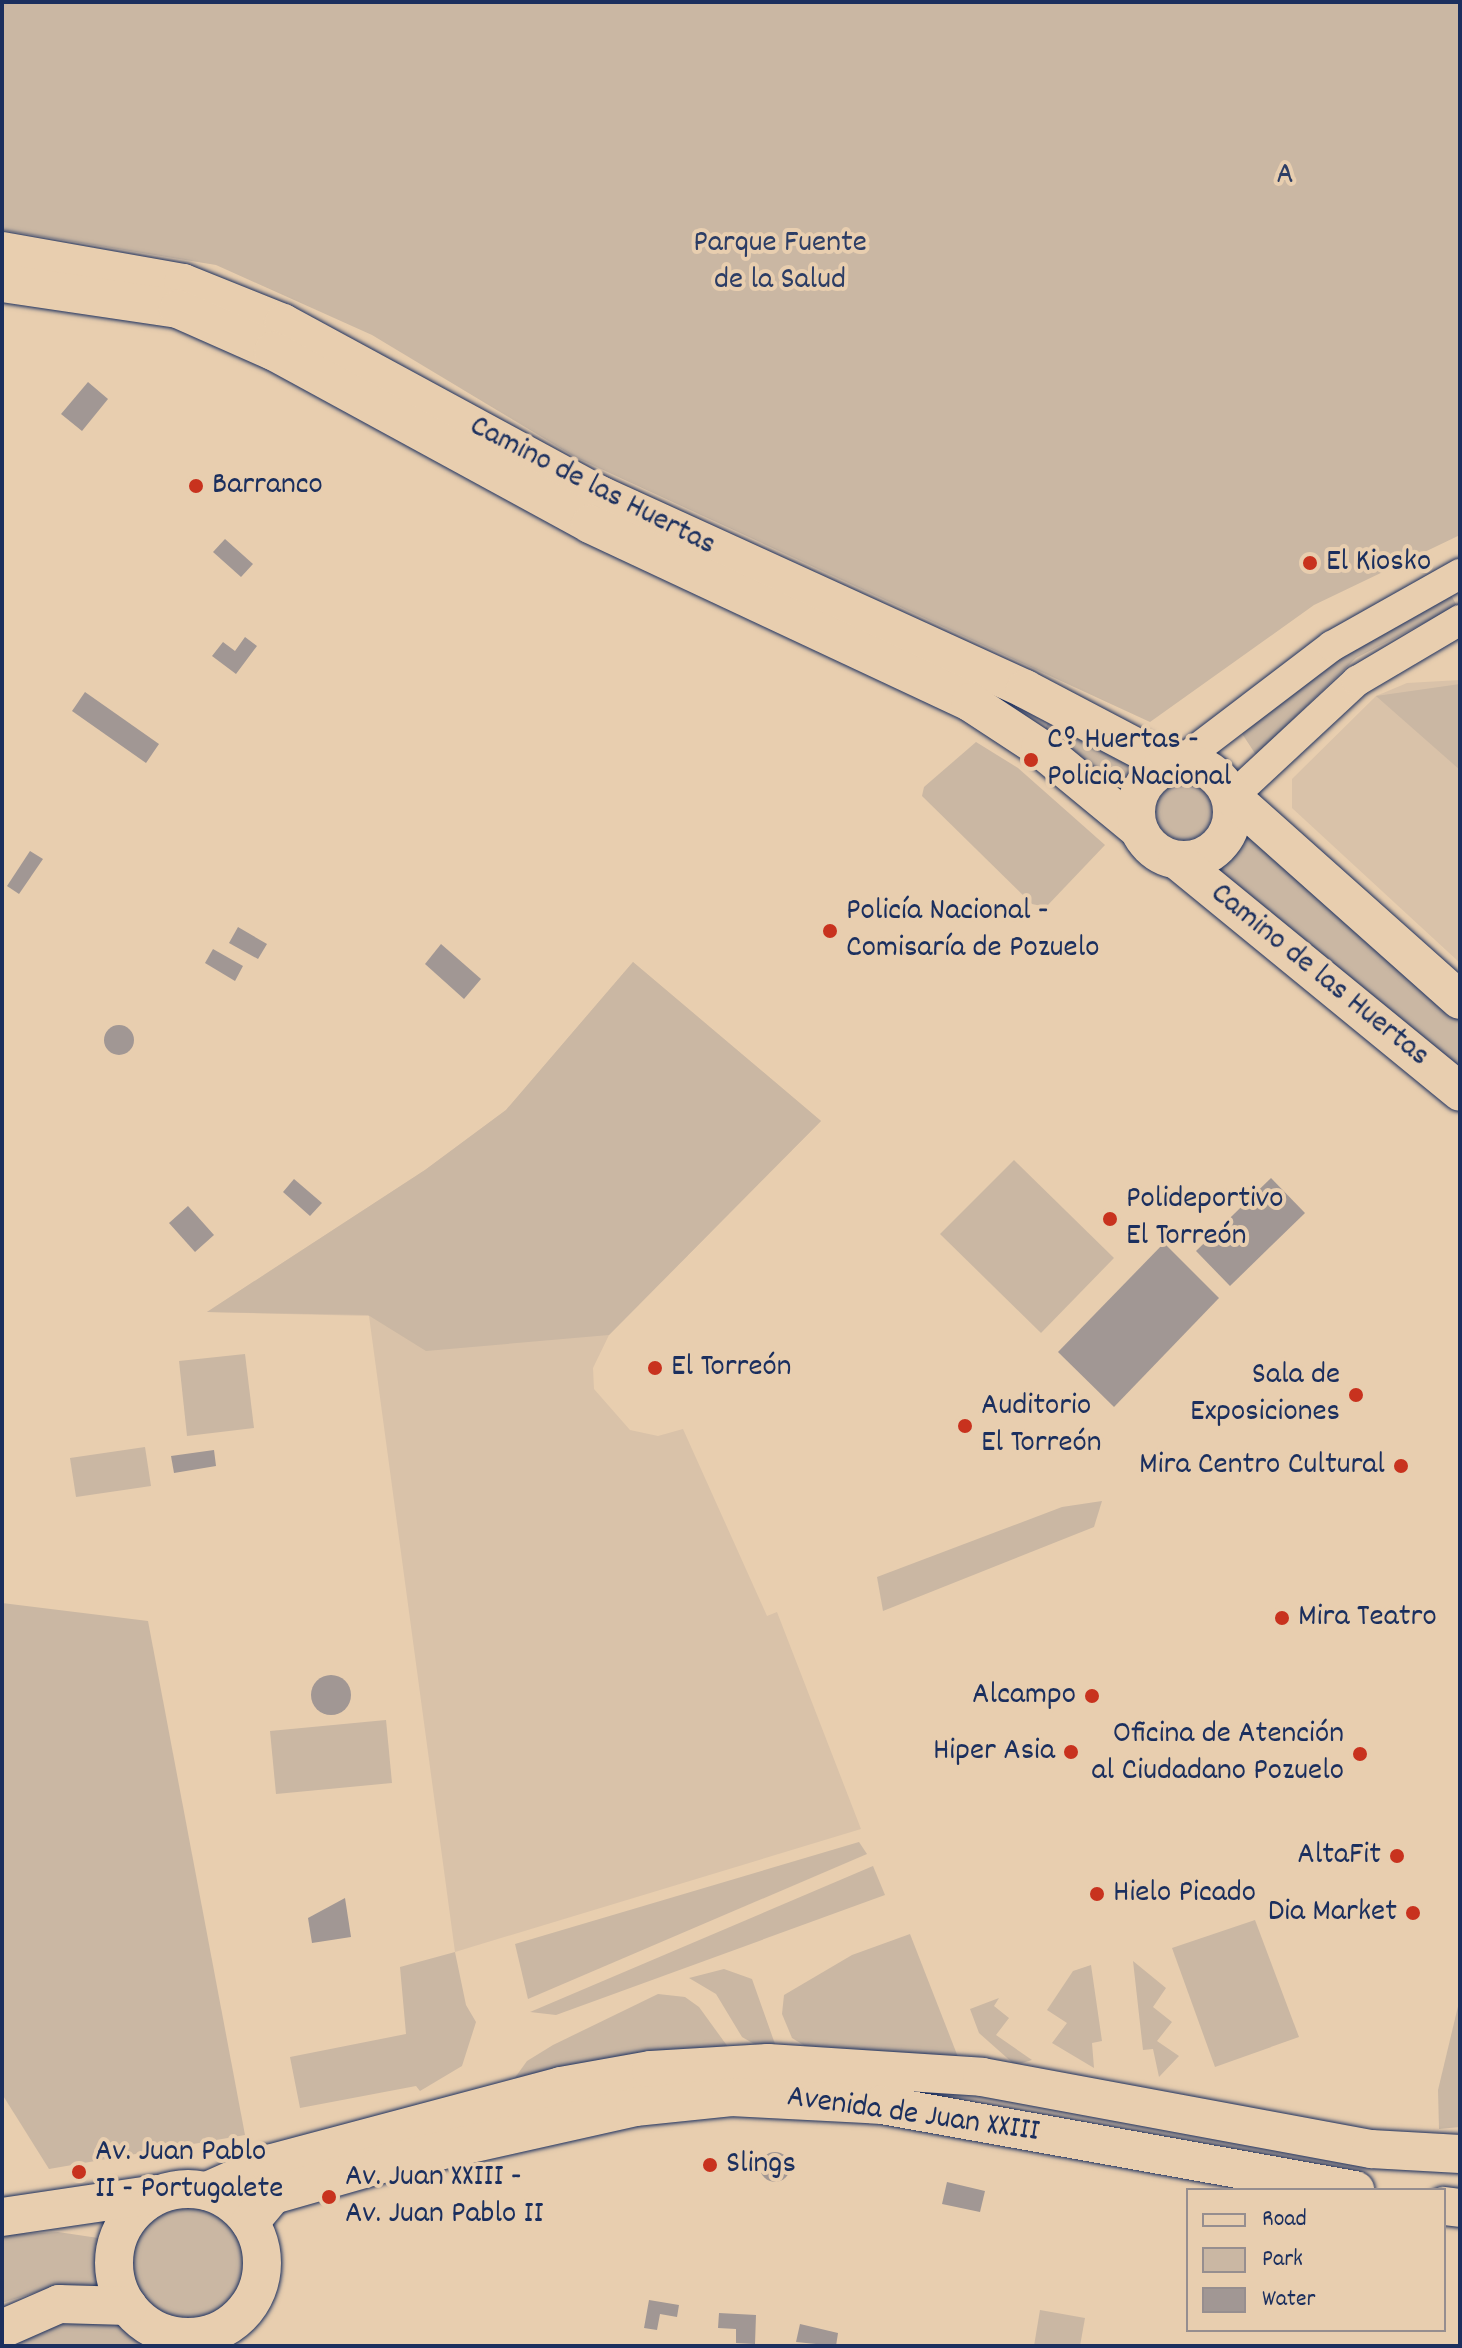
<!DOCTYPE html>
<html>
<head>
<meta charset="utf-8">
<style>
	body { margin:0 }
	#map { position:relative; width:1462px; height:2348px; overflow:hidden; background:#e8ceaf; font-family:Dekko,sans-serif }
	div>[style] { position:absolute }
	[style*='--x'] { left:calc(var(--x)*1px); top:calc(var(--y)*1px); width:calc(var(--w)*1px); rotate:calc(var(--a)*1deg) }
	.built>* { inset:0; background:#d9c2a9 }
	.green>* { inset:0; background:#cab7a3 }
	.round { border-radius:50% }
	.water>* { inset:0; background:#a19794 }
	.roads { filter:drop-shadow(0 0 2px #1b2f5e) drop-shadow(0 0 2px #1b2f5e) }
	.minor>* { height:30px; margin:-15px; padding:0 15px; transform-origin:15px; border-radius:15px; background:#e8ceaf }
	.major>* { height:38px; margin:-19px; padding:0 19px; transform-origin:19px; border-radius:19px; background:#e8ceaf }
	.major>.ring { margin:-19px; padding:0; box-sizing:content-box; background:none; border:38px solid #e8ceaf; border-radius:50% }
	.dots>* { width:22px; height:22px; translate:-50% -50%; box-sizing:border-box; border:4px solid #e8ceaf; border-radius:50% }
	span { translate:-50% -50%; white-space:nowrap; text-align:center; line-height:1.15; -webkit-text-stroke:8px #e8ceaf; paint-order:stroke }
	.park-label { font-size:32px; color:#2c3d65 }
	.poi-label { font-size:32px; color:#1b2f5e }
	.left { translate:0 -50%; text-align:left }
	.right { translate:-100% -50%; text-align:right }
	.street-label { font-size:32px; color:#1b2f5e }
	.frame { position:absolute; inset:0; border:4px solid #1b2f5e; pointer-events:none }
	.legend { position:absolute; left:1186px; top:2188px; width:260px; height:144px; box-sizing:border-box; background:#e8ceaf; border:2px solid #968e8f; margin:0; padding:10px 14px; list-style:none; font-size:24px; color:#1b2f5e }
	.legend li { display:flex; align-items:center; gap:16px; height:40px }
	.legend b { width:40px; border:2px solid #968e8f }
</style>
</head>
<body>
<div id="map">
	<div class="built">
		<i style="clip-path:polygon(1460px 680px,1460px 963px,1292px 808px,1292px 779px,1376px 696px,1407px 683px)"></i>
		<i style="clip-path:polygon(633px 962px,821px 1121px,609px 1335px,593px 1368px,594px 1389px,630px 1430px,658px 1436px,683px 1429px,767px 1616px,777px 1612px,861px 1829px,455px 1952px,369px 1316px,207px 1312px,425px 1170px,506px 1110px)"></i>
	</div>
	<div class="green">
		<i style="clip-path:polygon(2px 2px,1460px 2px,1460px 535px,1314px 605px,1150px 722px,575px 457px,372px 335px,216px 265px,2px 230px)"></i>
		<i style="clip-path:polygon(1450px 593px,1457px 606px,1356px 658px,1256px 755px,1239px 729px,1340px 655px)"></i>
		<i style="clip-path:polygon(1460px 684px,1460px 770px,1376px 696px)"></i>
		<i style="clip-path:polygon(1048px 722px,1144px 770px,1122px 794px,1043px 735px)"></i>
		<i style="clip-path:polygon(976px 742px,1018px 768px,1105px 845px,1046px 907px,1032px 904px,922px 796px,924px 787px)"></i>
		<i class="round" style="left:1156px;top:784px;width:56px;height:56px"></i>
		<i style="clip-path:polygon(1240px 827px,1327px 896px,1460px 1020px,1460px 1074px,1211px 866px)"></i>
		<i style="clip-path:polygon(633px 962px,821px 1121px,609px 1335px,426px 1351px,368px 1315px,207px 1312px,425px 1170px,506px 1110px)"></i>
		<i style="clip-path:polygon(1014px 1160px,1114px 1258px,1041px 1333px,940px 1234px)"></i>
		<i style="clip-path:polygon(245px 1354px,254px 1428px,187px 1436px,179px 1361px)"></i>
		<i style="clip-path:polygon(145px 1447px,151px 1486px,76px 1497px,70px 1458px)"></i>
		<i style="clip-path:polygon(1102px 1501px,1094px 1527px,883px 1611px,877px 1577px,1062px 1507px)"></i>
		<i style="clip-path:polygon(2px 1603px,148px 1621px,245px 2135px,49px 2169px,2px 2094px)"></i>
		<i style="clip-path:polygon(386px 1720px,392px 1783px,276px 1794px,270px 1731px)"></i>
		<i style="clip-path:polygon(859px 1842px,867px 1854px,528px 1999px,515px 1944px)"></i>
		<i style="clip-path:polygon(873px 1866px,885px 1895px,556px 2015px,530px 2012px)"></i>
		<i style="clip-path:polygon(1255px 1920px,1299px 2037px,1215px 2067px,1172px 1948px)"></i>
		<i style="clip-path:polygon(910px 1934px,958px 2057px,805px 2046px,792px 2038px,782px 2014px,784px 1995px,852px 1955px)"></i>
		<i style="clip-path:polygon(455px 1952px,466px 2005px,476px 2022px,462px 2066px,420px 2091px,416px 2086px,300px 2108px,290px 2057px,406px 2034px,400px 1967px)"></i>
		<i style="clip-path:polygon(1133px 1961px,1166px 1988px,1153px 2007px,1172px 2022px,1157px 2041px,1179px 2056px,1159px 2077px,1153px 2049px,1143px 2050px)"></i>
		<i style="clip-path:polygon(1091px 1965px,1102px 2041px,1092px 2043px,1094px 2068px,1052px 2043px,1067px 2023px,1047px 2010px,1073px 1971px)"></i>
		<i style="clip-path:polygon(724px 1969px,752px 1979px,775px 2044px,756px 2045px,742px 2037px,716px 1994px,689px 1978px)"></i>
		<i style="clip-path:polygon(658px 1994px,685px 1997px,699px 2007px,728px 2047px,509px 2086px,527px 2061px,553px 2045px)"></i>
		<i style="clip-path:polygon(999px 1998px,994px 2006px,1009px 2018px,996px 2035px,1032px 2060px,1015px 2065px,979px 2033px,970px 2009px)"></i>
		<i style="clip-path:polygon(1460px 1998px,1460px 2127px,1439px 2129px,1438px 2090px)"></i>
		<i class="round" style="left:124px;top:2198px;width:130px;height:130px"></i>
		<i style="clip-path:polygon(58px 2232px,105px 2239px,105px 2289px,43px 2290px,2px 2303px,2px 2235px)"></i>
		<i style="clip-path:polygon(1040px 2310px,1085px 2318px,1080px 2346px,1034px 2346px)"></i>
		<i style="clip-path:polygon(63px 2317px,124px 2318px,153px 2338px,140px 2346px,12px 2346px,9px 2339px)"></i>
	</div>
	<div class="water">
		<i style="clip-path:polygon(88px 382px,108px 399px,82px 431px,61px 414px)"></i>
		<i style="clip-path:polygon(225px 539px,253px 564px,241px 577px,213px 552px)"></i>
		<i style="clip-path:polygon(245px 637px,257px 646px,236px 674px,212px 656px,223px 642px,235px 651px)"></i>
		<i style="clip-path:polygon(85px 692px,159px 744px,146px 763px,72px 711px)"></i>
		<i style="clip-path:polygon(30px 851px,43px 859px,19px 894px,7px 886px)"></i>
		<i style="clip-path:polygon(238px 927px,267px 944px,258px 959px,229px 943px)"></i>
		<i style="clip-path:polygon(441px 944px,481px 979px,464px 999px,425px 964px)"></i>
		<i style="clip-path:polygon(213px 949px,243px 966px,235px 981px,205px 963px)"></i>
		<i class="round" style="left:104px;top:1025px;width:30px;height:30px"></i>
		<i style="clip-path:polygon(1271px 1178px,1305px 1213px,1230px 1286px,1196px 1251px)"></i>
		<i style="clip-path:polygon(294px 1179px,322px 1203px,310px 1216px,283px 1192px)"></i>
		<i style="clip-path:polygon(188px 1206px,214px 1235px,195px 1252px,169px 1223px)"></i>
		<i style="clip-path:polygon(1164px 1243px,1219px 1298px,1114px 1407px,1058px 1352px)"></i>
		<i style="clip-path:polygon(214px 1450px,216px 1466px,174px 1473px,171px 1456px)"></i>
		<i class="round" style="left:311px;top:1675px;width:40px;height:40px"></i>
		<i style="clip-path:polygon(345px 1898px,351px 1937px,312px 1943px,308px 1918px)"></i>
		<i class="round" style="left:760px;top:2152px;width:30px;height:30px"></i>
		<i style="clip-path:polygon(947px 2182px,985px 2191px,980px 2212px,942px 2204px)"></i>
		<i style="clip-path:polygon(649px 2300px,679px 2305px,677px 2317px,660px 2314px,657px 2330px,644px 2328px)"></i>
		<i style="clip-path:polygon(719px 2313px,756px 2315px,755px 2344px,736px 2343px,736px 2329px,718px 2328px)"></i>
		<i style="clip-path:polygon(800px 2324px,838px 2333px,836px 2346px,796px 2342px)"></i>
	</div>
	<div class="roads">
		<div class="minor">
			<i style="--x:1177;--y:764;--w:195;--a:-37.3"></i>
			<i style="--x:1332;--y:646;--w:147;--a:-29.4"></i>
			<i style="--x:1232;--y:797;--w:171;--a:-42.9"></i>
			<i style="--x:1357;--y:681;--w:120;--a:-30.6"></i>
		</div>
		<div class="major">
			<i style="--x:2;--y:251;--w:184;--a:10"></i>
			<i style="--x:183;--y:283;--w:108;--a:21.8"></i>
			<i style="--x:283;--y:323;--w:363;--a:28.5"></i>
			<i style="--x:602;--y:496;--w:465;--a:24.5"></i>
			<i style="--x:1025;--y:689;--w:164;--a:27.7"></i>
			<i style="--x:2;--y:283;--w:178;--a:8.4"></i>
			<i style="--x:178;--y:309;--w:104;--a:23.9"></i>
			<i style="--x:273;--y:351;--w:361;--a:28.6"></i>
			<i style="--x:590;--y:524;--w:420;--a:25.1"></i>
			<i style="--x:970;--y:702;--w:84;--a:33.3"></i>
			<i style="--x:1040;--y:748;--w:127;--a:39.6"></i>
			<i class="ring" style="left:1136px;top:764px;width:58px;height:58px"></i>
			<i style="--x:1232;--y:797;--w:305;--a:41.7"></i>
			<i style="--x:1177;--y:860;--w:366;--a:39.3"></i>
			<i class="ring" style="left:114px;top:2189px;width:110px;height:110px"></i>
			<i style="--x:207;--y:2191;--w:67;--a:-23.9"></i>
			<i style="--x:268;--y:2164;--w:303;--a:-14.9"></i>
			<i style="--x:561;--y:2086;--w:91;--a:-10.1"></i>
			<i style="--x:651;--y:2070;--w:117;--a:-3.4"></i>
			<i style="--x:768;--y:2063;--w:214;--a:3.7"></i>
			<i style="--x:982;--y:2077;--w:396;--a:10.5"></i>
			<i style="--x:1371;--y:2149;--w:89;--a:3.2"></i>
			<i style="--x:1444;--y:2206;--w:16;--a:7"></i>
			<i style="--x:2;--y:2217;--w:158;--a:-8.4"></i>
			<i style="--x:250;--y:2222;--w:35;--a:-50"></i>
			<i style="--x:273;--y:2195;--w:112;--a:-16"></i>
			<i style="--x:381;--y:2164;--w:260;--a:-12.6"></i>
			<i style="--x:635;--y:2107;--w:97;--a:-5.9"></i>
			<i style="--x:731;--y:2097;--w:151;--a:3"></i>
			<i style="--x:882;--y:2105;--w:481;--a:10.2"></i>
			<i style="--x:2;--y:2329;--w:62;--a:-23.7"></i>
			<i style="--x:59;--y:2304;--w:69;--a:1.7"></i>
		</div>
	</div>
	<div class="dots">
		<i style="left:196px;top:486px;background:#c8321e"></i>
		<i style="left:1310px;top:563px;background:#c8321e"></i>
		<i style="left:1031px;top:760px;background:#c8321e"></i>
		<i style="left:830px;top:931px;background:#c8321e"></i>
		<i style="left:1110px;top:1219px;background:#c8321e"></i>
		<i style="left:655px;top:1368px;background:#c8321e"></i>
		<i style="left:1356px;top:1395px;background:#c8321e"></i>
		<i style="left:965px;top:1426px;background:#c8321e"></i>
		<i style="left:1401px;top:1466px;background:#c8321e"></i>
		<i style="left:1282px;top:1618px;background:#c8321e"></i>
		<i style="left:1092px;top:1696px;background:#c8321e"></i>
		<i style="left:1071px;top:1752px;background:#c8321e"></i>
		<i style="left:1360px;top:1754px;background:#c8321e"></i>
		<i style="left:1397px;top:1856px;background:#c8321e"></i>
		<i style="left:1097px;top:1894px;background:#c8321e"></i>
		<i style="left:1413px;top:1913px;background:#c8321e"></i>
		<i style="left:710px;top:2165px;background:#c8321e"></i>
		<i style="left:79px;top:2172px;background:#c8321e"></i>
		<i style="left:329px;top:2197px;background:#c8321e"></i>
	</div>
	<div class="park-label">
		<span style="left:1285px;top:176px">A</span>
		<span style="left:780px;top:263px">Parque Fuente<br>de la Salud</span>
	</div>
	<div class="poi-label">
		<span class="left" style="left:212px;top:486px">Barranco</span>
		<span class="left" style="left:1326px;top:563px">El Kiosko</span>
		<span class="left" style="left:1047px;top:760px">Cº Huertas -<br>Policia Nacional</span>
		<span class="left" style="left:846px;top:931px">Policía Nacional -<br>Comisaría de Pozuelo</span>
		<span class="left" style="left:1126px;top:1219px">Polideportivo<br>El Torreón</span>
		<span class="left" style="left:671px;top:1368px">El Torreón</span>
		<span class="right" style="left:1340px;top:1395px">Sala de<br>Exposiciones</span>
		<span class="left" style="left:981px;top:1426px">Auditorio<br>El Torreón</span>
		<span class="right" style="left:1385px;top:1466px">Mira Centro Cultural</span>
		<span class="left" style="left:1298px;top:1618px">Mira Teatro</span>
		<span class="right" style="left:1076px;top:1696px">Alcampo</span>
		<span class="right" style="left:1344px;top:1754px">Oficina de Atención<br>al Ciudadano Pozuelo</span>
		<span class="right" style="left:1055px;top:1752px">Hiper Asia</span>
		<span class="right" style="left:1381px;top:1856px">AltaFit</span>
		<span class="left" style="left:1113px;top:1894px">Hielo Picado</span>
		<span class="right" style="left:1397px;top:1913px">Dia Market</span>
		<span class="left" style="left:95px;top:2172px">Av. Juan Pablo<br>II - Portugalete</span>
		<span class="left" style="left:726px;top:2165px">Slings</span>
		<span class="left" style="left:345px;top:2197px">Av. Juan XXIII -<br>Av. Juan Pablo II</span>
	</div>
	<div class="street-label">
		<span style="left:592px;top:487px;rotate:27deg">Camino de las Huertas</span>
		<span style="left:1319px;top:976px;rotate:39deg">Camino de las Huertas</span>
		<span style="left:913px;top:2116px;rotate:8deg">Avenida de Juan XXIII</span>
	</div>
	<div class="frame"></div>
	<ul class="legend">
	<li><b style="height:10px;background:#e8ceaf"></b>Road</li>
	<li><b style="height:22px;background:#cab7a3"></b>Park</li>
	<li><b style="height:22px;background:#a19794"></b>Water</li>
	</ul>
</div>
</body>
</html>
